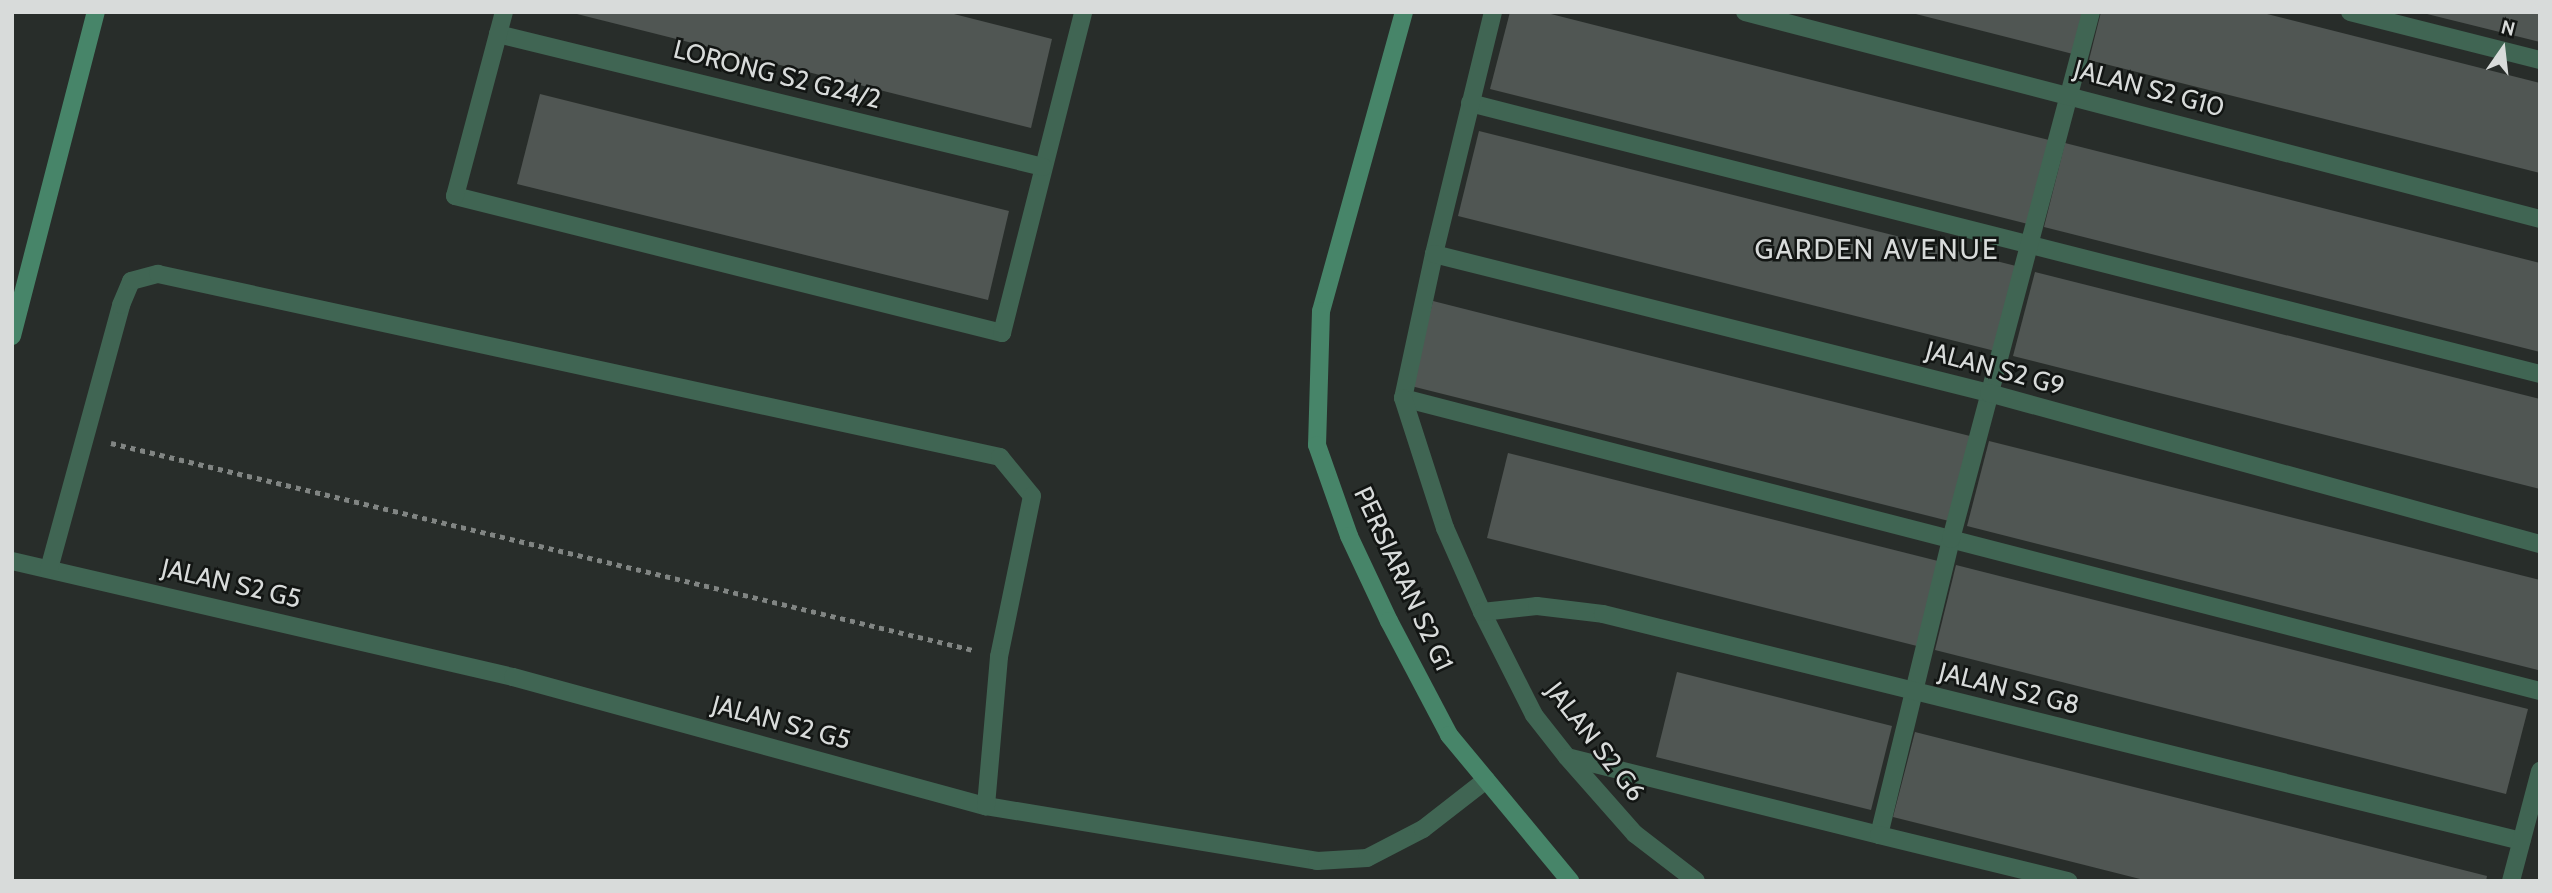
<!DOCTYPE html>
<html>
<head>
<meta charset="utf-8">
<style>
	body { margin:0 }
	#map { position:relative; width:2552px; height:893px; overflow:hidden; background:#282d2a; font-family:Cabin,sans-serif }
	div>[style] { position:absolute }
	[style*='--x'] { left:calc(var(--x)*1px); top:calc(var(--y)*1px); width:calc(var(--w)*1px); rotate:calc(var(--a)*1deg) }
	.building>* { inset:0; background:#505653 }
	.path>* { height:4.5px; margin-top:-2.25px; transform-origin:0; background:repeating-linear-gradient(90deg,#818583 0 5px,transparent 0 10px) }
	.lane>* { height:18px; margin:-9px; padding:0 9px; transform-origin:9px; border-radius:9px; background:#406553 }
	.street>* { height:18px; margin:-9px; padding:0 9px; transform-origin:9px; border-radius:9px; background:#406553 }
	.secondary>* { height:18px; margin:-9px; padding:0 9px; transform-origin:9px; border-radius:9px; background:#478569 }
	span { translate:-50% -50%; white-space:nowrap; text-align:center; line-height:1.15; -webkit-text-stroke:5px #121513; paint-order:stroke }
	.street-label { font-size:26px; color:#d8dbda }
	.neighbourhood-label { font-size:28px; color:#d8dbda; letter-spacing:2px }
	.frame { position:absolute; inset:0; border:14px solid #d8dbda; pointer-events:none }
	.north { position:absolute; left:2468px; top:14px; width:70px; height:70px; -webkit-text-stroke:5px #121513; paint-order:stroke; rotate:14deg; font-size:19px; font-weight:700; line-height:28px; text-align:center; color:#d8dbda }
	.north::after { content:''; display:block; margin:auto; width:24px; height:32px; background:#d8dbda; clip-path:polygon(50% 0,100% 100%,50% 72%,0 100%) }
</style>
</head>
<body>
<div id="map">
	<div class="building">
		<i style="clip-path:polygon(569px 12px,946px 12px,1052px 39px,1031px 128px)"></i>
		<i style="clip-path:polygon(1510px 12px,1543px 12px,2049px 140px,2028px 224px,1490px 89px)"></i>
		<i style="clip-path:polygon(1908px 12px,2083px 12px,2073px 54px)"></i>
		<i style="clip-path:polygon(2101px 12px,2259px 12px,2540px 83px,2540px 173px,2089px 60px)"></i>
		<i style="clip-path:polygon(2423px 12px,2540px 12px,2540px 42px,2423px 13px)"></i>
		<i style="clip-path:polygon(540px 94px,1009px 211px,988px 300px,517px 184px)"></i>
		<i style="clip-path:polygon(1479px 131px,2016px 266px,1995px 351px,1458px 216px)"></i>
		<i style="clip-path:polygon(2065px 143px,2540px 263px,2540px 352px,2044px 227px)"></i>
		<i style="clip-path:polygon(2035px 272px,2540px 399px,2540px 489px,2013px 356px)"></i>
		<i style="clip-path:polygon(1433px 301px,1970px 436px,1949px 521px,1411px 386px)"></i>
		<i style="clip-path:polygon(1989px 441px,2540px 580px,2538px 670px,1967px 526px)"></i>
		<i style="clip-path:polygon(1508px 453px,1938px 561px,1917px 646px,1487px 538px)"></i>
		<i style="clip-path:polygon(1956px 565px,2528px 709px,2506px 794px,1935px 650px)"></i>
		<i style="clip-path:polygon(1677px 672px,1892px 726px,1871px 810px,1656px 757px)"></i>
		<i style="clip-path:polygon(1915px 732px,2130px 786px,2487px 876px,2486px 881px,2148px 881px,2037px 853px,1893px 817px)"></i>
	</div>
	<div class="path">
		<i style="--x:111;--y:443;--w:887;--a:13.5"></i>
	</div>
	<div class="lane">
		<i style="--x:2350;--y:12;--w:196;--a:14.2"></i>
		<i style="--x:1470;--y:103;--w:1104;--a:14.21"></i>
		<i style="--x:455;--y:196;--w:564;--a:14.06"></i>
		<i style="--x:1002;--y:333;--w:331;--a:-75.8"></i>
		<i style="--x:1403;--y:398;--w:1174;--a:14.45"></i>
		<i style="--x:1567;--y:757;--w:322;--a:14"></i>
		<i style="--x:1879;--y:835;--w:305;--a:-76.3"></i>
		<i style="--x:1951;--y:539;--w:545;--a:-75.12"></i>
		<i style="--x:1879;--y:835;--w:195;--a:13.7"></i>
	</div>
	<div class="street">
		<i style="--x:1493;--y:12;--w:249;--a:103.7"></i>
		<i style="--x:1434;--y:254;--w:147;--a:102.1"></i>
		<i style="--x:1403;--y:398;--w:137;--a:72.1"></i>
		<i style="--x:1445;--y:528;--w:92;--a:66.2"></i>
		<i style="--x:1482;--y:612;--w:115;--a:63.2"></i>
		<i style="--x:1534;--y:715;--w:53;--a:51.8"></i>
		<i style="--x:1567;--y:757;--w:103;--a:48.6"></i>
		<i style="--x:1635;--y:834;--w:77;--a:37.6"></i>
		<i style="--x:1745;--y:12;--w:822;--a:14.59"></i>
		<i style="--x:498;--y:34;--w:561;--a:13.71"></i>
		<i style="--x:455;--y:196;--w:190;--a:-75.1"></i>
		<i style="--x:1434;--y:254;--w:572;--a:14.06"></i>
		<i style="--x:1989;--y:393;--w:571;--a:15.33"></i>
		<i style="--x:12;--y:561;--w:514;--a:13.04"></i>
		<i style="--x:513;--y:677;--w:490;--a:15.3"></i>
		<i style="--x:986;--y:806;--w:336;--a:9.4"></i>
		<i style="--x:1317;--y:861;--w:50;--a:-3.4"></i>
		<i style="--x:1367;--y:858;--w:63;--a:-27.4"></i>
		<i style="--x:1423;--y:829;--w:80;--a:-37.9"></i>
		<i style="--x:49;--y:569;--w:274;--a:-74.7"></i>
		<i style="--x:121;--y:305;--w:26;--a:-67"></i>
		<i style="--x:131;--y:281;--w:28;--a:-15"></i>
		<i style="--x:158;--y:274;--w:862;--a:12.26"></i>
		<i style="--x:1000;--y:457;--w:50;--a:50.6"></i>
		<i style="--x:1032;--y:496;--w:164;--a:101.6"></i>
		<i style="--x:999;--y:657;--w:150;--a:95"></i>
		<i style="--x:1482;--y:612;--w:55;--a:-6.2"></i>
		<i style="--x:1537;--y:606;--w:66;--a:6.9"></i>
		<i style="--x:1603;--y:614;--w:946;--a:13.89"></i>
		<i style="--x:2511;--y:881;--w:114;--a:-75.2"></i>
	</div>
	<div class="secondary">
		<i style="--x:1404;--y:12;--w:310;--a:105.5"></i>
		<i style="--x:1321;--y:311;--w:134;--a:91.7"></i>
		<i style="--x:1317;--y:445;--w:96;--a:70.6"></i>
		<i style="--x:1349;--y:536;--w:94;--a:64.8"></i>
		<i style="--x:1389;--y:621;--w:129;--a:62.2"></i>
		<i style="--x:1449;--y:735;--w:190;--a:50.3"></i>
		<i style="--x:12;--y:336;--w:335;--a:-75.5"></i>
	</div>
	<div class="street-label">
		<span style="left:777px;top:75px;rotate:14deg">LORONG S2 G24/2</span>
		<span style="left:2149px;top:89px;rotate:15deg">JALAN S2 G10</span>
		<span style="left:1995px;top:369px;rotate:15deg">JALAN S2 G9</span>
		<span style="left:1403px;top:579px;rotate:65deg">PERSIARAN S2 G1</span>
		<span style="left:231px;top:584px;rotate:13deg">JALAN S2 G5</span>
		<span style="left:2009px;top:689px;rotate:14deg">JALAN S2 G8</span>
		<span style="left:781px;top:723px;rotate:15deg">JALAN S2 G5</span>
		<span style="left:1595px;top:742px;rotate:52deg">JALAN S2 G6</span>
	</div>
	<div class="neighbourhood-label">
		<span style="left:1877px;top:249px">GARDEN AVENUE</span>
	</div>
	<div class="frame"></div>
	<div class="north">N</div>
</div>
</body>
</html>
